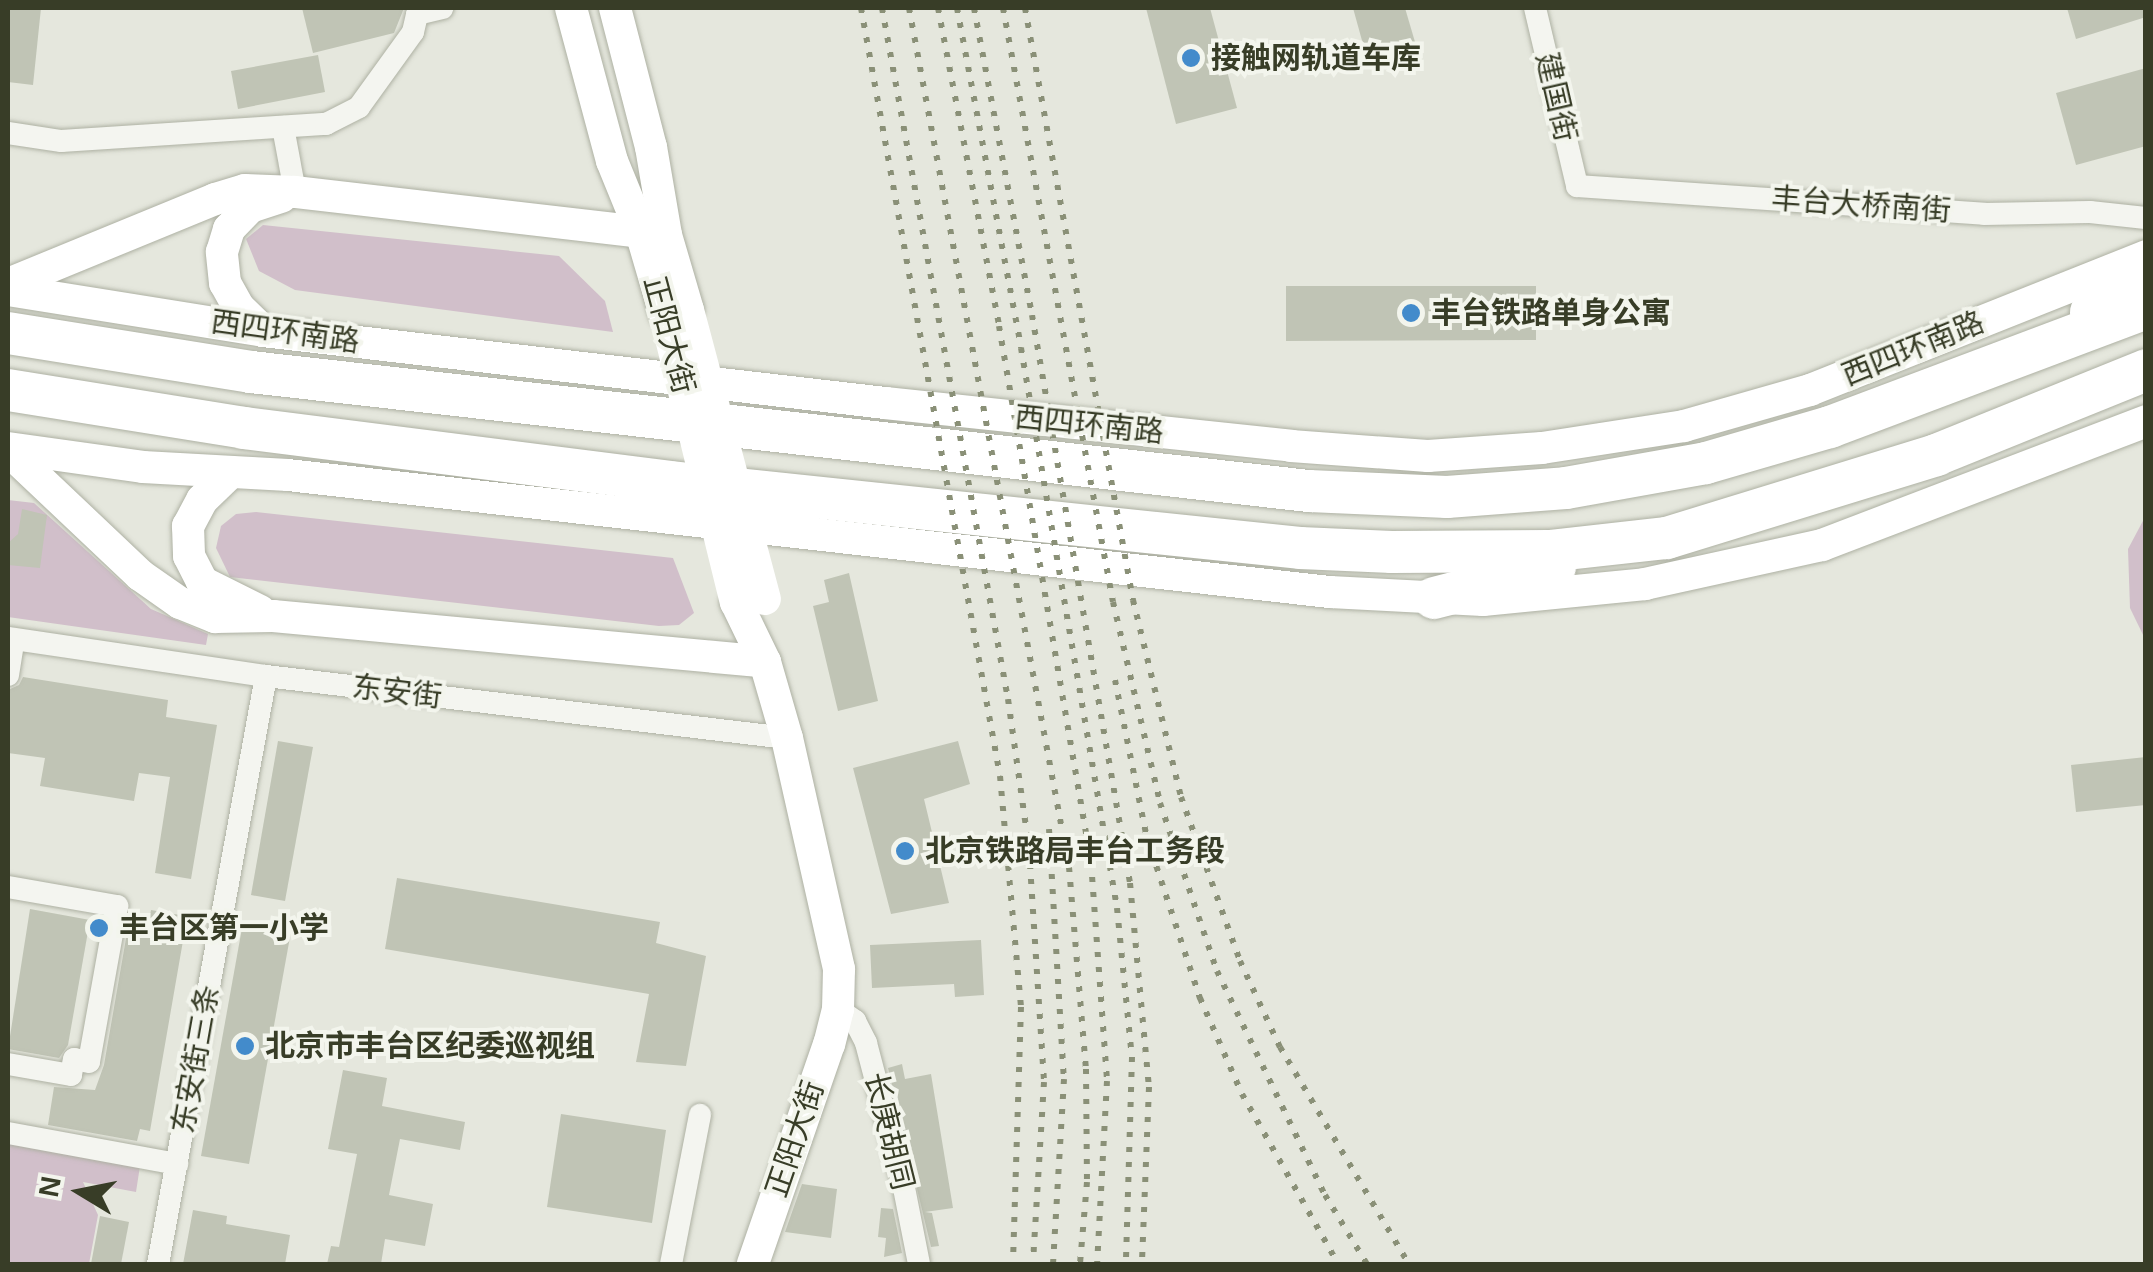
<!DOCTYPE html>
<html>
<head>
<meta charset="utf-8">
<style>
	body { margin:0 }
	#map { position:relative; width:2153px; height:1272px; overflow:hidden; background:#e5e7dd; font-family:Arial,"Noto Sans SC",sans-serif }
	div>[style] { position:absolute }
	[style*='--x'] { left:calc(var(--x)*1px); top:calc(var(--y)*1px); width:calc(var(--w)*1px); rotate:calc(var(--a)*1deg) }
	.green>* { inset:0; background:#d1bfca }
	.building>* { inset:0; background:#c0c4b5 }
	.roads { filter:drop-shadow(0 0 2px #aeb1a3) drop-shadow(0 0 2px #aeb1a3) }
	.street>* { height:22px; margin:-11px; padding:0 11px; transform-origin:11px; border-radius:11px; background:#f4f5f0 }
	.secondary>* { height:32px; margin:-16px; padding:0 16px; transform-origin:16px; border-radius:16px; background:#fff }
	.highway>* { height:42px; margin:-21px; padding:0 21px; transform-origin:21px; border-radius:21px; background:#fff }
	.rail>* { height:6px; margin-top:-3px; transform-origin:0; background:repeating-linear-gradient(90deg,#8a9077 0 5px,transparent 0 15px) }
	.secondary-bridge>* { height:32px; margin:-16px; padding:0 16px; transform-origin:16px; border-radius:16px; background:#fff }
	.dots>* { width:28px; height:28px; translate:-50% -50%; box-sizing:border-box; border:5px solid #f3f5ed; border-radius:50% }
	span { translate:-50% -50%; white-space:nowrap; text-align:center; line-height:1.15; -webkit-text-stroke:8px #f3f5ed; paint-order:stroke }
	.poi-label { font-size:30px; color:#383d27; font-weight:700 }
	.left { translate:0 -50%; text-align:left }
	.street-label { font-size:30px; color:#383d27 }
	.frame { position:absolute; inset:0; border:10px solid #383d27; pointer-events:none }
	.north { position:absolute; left:30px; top:1142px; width:100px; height:100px; -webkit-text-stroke:8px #f3f5ed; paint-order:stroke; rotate:280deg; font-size:28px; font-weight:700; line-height:40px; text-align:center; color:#383d27 }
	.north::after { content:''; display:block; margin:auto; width:35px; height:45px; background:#383d27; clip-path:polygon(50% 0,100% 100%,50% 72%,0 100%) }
</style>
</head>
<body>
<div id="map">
	<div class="green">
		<i style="clip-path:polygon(263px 225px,559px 256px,605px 301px,613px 332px,295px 290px,259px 271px,246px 239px)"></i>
		<i style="clip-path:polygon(8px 500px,34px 503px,151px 609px,208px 634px,206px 645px,8px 617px)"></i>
		<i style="clip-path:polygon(256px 512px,673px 558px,694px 613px,679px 625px,659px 626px,230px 577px,216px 548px,221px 526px,236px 514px)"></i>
		<i style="clip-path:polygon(2145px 517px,2145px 639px,2130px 608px,2128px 549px)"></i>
		<i style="clip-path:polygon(8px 1141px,140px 1166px,136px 1192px,83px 1182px,98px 1215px,89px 1264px,8px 1264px)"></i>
	</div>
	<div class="building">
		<i style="clip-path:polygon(8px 8px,41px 8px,33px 85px,8px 82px)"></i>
		<i style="clip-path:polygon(302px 8px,404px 8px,394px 33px,313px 53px)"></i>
		<i style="clip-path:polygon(1146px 8px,1210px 8px,1237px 108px,1176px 124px)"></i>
		<i style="clip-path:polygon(1353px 8px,1405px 8px,1415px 42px,1366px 55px)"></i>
		<i style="clip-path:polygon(2067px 8px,2146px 8px,2146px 17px,2076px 39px)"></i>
		<i style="clip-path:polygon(318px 55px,325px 92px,238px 109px,231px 71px)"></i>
		<i style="clip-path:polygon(2146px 68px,2146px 146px,2076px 165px,2056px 93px)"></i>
		<i style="clip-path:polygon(1286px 286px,1536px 286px,1536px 340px,1286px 341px)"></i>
		<i style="clip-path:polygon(22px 509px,47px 515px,40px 568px,8px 565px,8px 543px,18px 534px)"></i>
		<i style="clip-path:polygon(849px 573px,878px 701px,838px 711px,813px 606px,829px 602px,824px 580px)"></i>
		<i style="clip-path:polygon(23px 677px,168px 700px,166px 717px,217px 725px,191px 879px,155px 873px,170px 777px,139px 773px,134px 801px,40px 786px,45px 758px,8px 753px,8px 690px,19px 685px)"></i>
		<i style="clip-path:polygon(278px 741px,313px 747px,285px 901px,251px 895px)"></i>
		<i style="clip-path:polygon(958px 741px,970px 784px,924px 799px,949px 903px,891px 914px,853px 768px)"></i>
		<i style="clip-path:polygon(2146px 757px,2146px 805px,2076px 812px,2071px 765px)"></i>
		<i style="clip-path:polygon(397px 878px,660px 922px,656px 943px,706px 956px,686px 1066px,636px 1062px,649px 994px,385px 949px)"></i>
		<i style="clip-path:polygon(30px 909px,90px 920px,68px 1045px,59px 1058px,8px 1049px)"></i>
		<i style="clip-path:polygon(151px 910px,180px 915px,177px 933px,184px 935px,150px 1131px,140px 1129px,137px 1141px,48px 1125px,54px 1087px,95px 1090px,104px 1065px,128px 927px,147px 930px)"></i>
		<i style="clip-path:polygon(242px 928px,290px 937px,249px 1164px,201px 1156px)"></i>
		<i style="clip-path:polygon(981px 940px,984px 995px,955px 997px,954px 984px,872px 988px,870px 945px)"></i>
		<i style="clip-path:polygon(902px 1064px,905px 1079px,931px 1074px,953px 1208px,925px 1212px,932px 1213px,939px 1246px,931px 1247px,888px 1068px)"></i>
		<i style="clip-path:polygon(343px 1070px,387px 1078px,382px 1106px,465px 1122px,460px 1150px,400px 1139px,389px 1195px,433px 1204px,425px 1246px,385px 1239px,381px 1264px,327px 1264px,331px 1246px,339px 1247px,357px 1154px,328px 1149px)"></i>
		<i style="clip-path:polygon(561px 1114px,666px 1130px,652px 1223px,547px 1207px)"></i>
		<i style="clip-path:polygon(802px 1184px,837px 1189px,831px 1238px,785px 1232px)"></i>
		<i style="clip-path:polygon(881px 1208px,893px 1209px,902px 1253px,884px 1257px,886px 1238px,878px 1237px)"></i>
		<i style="clip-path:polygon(193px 1210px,227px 1216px,226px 1224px,290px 1235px,285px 1264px,183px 1264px)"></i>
		<i style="clip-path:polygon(100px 1216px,129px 1222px,121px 1264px,91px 1264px)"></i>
	</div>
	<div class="roads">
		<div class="street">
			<i style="--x:1535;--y:8;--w:183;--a:76.7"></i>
			<i style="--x:1577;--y:186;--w:408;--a:3.9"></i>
			<i style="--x:1984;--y:214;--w:106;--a:-1.1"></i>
			<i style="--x:2090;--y:212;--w:56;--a:6.1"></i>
			<i style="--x:283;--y:127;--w:66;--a:79.5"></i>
			<i style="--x:8;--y:133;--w:54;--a:8.6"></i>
			<i style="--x:61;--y:141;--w:266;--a:-3.7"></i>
			<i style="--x:326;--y:124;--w:37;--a:-27"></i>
			<i style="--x:359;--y:107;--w:92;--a:-54.2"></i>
			<i style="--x:413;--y:32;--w:18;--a:-77"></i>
			<i style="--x:417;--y:14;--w:26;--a:-13"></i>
			<i style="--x:8;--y:638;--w:261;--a:8.4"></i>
			<i style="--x:266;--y:676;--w:525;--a:6.79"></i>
			<i style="--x:8;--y:675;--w:36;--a:-81"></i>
			<i style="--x:8;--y:887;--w:111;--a:9.9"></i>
			<i style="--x:117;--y:906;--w:158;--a:100.2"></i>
			<i style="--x:89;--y:1062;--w:15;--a:-169"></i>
			<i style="--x:74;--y:1059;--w:16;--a:101"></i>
			<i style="--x:71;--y:1075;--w:64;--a:-170.1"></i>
			<i style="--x:838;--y:1009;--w:21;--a:35"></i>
			<i style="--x:855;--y:1021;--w:25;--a:63"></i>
			<i style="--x:866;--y:1043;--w:150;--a:75.3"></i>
			<i style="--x:904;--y:1188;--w:77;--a:78.8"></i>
			<i style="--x:8;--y:1133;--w:172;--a:10.4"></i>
			<i style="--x:158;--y:1264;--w:598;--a:-79.59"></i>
			<i style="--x:671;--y:1264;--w:152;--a:-79"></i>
		</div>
		<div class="secondary">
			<i style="--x:571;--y:8;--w:158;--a:75"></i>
			<i style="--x:612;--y:161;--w:77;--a:67.8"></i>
			<i style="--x:641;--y:232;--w:85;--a:73.7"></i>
			<i style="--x:615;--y:8;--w:144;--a:75.5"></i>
			<i style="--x:651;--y:147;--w:89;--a:80.3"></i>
			<i style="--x:666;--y:235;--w:78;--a:73.7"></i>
			<i style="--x:8;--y:284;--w:224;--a:-22.3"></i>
			<i style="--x:215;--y:199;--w:31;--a:-17"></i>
			<i style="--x:245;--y:190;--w:50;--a:2.3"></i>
			<i style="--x:295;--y:192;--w:373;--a:6.6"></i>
			<i style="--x:8;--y:290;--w:258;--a:9.1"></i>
			<i style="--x:263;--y:331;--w:626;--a:6.6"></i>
			<i style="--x:885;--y:403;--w:408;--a:6"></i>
			<i style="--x:1291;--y:446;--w:137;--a:4.2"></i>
			<i style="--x:1428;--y:456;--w:114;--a:-4"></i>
			<i style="--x:1542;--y:448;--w:144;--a:-8.8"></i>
			<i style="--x:1684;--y:426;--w:131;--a:-15.9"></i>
			<i style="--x:1810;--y:390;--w:362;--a:-21.7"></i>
			<i style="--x:263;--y:331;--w:33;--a:-136"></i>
			<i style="--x:239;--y:308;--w:29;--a:-119"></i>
			<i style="--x:225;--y:283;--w:31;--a:-96"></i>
			<i style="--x:222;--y:252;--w:24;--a:-73"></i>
			<i style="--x:229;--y:229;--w:30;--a:-46"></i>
			<i style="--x:250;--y:207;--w:33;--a:-18"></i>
			<i style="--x:8;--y:448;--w:136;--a:8"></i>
			<i style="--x:143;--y:467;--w:145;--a:3.2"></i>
			<i style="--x:288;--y:475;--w:1049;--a:6.41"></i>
			<i style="--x:1330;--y:592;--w:153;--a:3"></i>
			<i style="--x:1483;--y:600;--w:163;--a:-5.6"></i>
			<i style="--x:1645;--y:584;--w:181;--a:-12.4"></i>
			<i style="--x:1822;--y:545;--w:347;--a:-20.9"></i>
			<i style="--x:8;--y:450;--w:182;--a:43.4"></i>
			<i style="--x:140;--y:575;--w:49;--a:35"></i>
			<i style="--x:180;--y:603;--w:38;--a:22"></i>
			<i style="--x:215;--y:617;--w:58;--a:-1"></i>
			<i style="--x:273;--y:616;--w:494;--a:5.3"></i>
			<i style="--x:231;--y:472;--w:40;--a:136"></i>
			<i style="--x:202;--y:500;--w:30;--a:118"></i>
			<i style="--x:188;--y:526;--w:30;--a:88"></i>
			<i style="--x:189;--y:556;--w:29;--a:63"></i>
			<i style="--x:202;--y:582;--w:65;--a:26.6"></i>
			<i style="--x:736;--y:602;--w:67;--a:64.2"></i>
			<i style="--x:765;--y:662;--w:79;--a:73.9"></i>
			<i style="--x:787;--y:738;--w:237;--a:77.3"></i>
			<i style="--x:839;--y:969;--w:40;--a:91.4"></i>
			<i style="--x:838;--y:1009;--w:36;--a:104"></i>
			<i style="--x:829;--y:1044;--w:233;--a:109.1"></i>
		</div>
		<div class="highway">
			<i style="--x:2091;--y:312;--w:67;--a:-35.3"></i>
			<i style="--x:8;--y:333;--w:246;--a:9.1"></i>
			<i style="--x:251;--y:372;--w:1065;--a:6.42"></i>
			<i style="--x:1309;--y:491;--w:138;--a:2.5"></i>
			<i style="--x:1447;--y:497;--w:119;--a:-4.3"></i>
			<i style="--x:1566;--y:488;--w:142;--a:-10.1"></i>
			<i style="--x:1706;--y:463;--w:129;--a:-16.2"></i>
			<i style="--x:1830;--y:427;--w:338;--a:-20.6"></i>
			<i style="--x:8;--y:390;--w:239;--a:9.1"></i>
			<i style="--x:244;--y:428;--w:428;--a:7.2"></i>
			<i style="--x:669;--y:482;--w:634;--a:5.97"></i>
			<i style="--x:1300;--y:548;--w:92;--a:2.5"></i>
			<i style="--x:1392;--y:552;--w:157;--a:-0.4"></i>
			<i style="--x:1549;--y:551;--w:119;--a:-6.3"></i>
			<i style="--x:1667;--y:538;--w:282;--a:-17.1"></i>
			<i style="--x:1936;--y:455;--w:227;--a:-22"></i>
			<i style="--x:1434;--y:598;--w:125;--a:-14.4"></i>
		</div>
	</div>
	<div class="rail">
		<i style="--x:861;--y:8;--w:780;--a:79.74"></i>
		<i style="--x:1000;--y:776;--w:232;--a:84.8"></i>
		<i style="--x:1021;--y:1007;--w:257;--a:91.8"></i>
		<i style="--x:882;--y:8;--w:702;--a:79.67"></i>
		<i style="--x:1008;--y:699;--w:151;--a:82"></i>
		<i style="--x:1029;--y:849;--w:233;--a:86.3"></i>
		<i style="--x:1044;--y:1082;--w:182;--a:93.5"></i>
		<i style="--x:909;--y:8;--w:874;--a:79.45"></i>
		<i style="--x:1069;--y:867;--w:203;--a:85.2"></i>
		<i style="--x:1086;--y:1069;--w:113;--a:89.5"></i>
		<i style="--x:1087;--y:1182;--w:82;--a:94.9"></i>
		<i style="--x:938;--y:8;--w:324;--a:79.1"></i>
		<i style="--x:999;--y:326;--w:544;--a:80.26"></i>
		<i style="--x:1091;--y:862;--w:220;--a:85.8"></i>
		<i style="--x:1107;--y:1081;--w:183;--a:93.1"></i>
		<i style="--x:957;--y:8;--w:346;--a:79.3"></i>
		<i style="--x:1021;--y:348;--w:568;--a:80.27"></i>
		<i style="--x:1117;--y:908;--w:150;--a:84.3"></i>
		<i style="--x:1132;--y:1057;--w:207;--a:91.7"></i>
		<i style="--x:974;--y:8;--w:312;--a:79.3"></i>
		<i style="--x:1032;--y:315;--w:576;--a:80.21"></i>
		<i style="--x:1130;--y:883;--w:205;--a:84.7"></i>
		<i style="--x:1149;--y:1087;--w:177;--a:92.3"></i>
		<i style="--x:1003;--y:8;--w:604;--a:79.51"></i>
		<i style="--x:1113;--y:602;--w:206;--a:76.8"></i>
		<i style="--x:1160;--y:803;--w:177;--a:71.3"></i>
		<i style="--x:1217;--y:971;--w:249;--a:64.3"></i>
		<i style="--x:1325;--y:1195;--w:81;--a:58.7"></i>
		<i style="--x:1025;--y:8;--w:602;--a:79.66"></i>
		<i style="--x:1133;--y:600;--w:203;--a:76.3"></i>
		<i style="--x:1181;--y:797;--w:174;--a:70.2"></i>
		<i style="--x:1240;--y:961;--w:95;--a:65.1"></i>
		<i style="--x:1280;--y:1047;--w:252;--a:59.3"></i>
		<i style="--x:1115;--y:680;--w:161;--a:78.6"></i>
		<i style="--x:1147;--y:838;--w:169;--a:71.7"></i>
		<i style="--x:1200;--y:998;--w:105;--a:66.4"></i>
		<i style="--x:1242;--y:1094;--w:195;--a:60.5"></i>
		<i style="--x:1049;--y:829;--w:250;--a:86.6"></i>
		<i style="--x:1064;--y:1079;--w:185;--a:93.4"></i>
	</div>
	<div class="secondary-bridge">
		<i style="--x:688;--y:310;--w:299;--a:75.1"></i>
		<i style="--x:665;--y:314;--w:297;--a:76.2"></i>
	</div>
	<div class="dots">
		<i style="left:1191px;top:58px;background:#438bcb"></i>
		<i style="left:1411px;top:313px;background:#438bcb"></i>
		<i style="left:905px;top:851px;background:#438bcb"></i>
		<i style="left:99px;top:928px;background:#438bcb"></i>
		<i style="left:245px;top:1046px;background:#438bcb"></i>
	</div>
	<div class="poi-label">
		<span class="left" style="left:1211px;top:58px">接触网轨道车库</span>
		<span class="left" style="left:1431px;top:313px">丰台铁路单身公寓</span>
		<span class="left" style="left:925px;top:851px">北京铁路局丰台工务段</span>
		<span class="left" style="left:119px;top:928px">丰台区第一小学</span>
		<span class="left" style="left:265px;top:1046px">北京市丰台区纪委巡视组</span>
	</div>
	<div class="street-label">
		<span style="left:1556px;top:97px;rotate:77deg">建国街</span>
		<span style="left:1861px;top:205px;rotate:4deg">丰台大桥南街</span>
		<span style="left:285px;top:332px;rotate:8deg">西四环南路</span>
		<span style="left:669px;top:335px;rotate:75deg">正阳大街</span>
		<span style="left:1913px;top:349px;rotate:-22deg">西四环南路</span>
		<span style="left:1089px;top:425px;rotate:6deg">西四环南路</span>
		<span style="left:397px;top:692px;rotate:7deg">东安街</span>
		<span style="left:196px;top:1059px;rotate:-80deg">东安街三条</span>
		<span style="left:889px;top:1131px;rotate:76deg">长庚胡同</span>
		<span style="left:795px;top:1139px;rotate:-71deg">正阳大街</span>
	</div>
	<div class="frame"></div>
	<div class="north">N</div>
</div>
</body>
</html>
